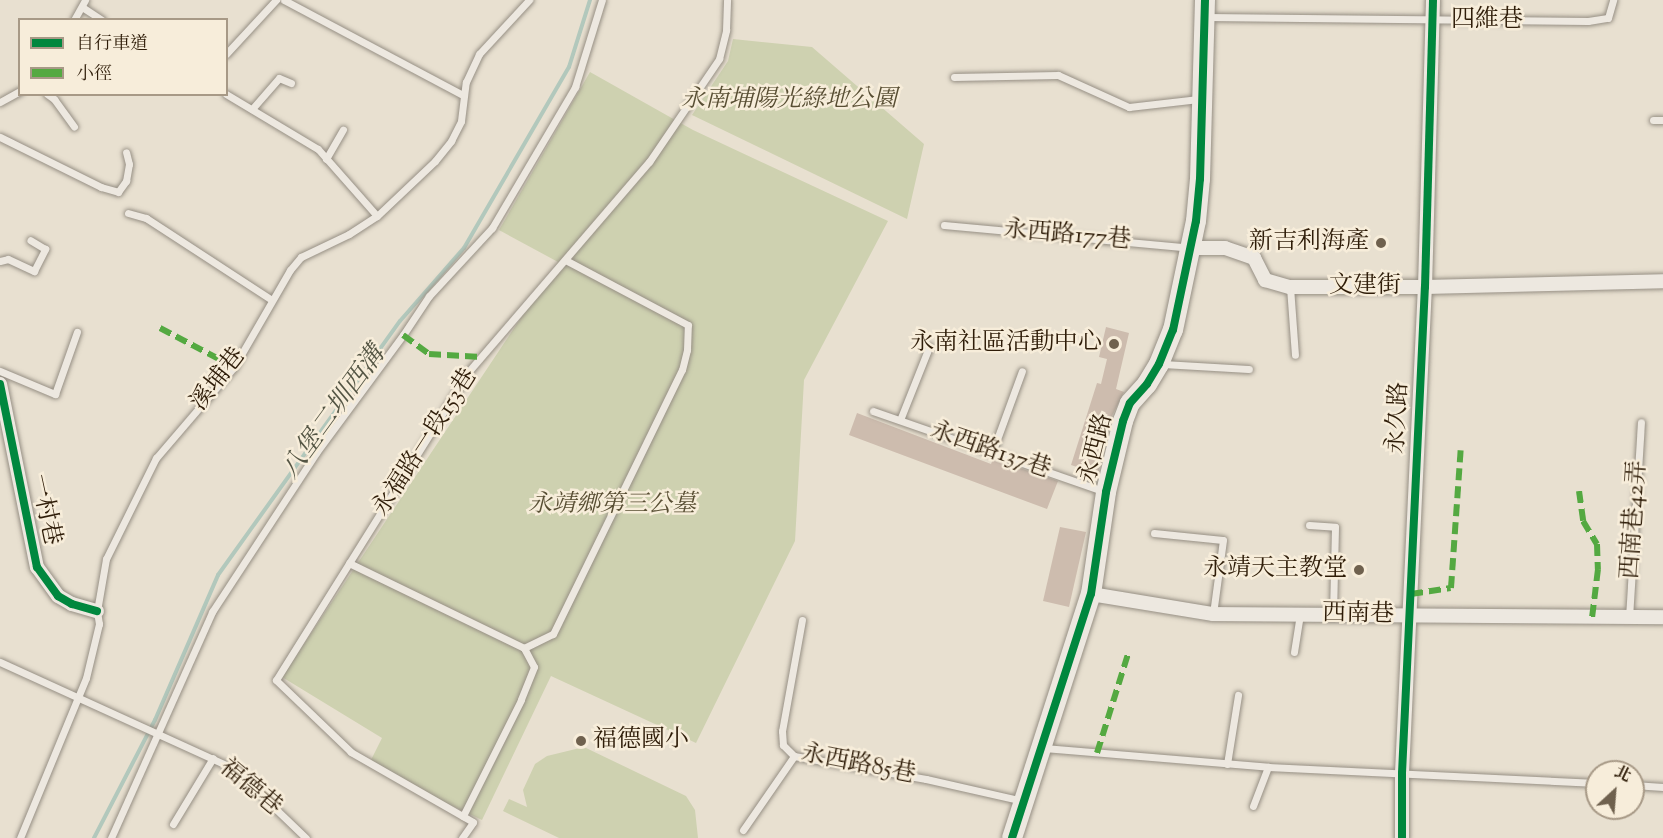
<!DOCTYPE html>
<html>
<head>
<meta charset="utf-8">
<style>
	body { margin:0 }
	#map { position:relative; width:1663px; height:838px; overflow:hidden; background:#e8e0d0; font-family:"Sorts Mill Goudy","Noto Serif TC",serif }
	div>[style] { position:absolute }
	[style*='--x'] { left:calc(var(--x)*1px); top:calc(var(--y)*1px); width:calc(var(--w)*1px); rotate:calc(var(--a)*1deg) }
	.green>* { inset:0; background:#ced1b0 }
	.stream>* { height:4px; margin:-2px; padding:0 2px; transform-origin:2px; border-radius:2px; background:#b2c8bc }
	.building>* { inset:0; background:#cdbcae }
	.roads { filter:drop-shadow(0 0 2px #968f84) drop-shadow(0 0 2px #968f84) }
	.lane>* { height:7px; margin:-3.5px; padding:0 3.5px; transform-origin:3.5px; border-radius:3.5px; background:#ede8e0 }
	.street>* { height:14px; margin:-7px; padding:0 7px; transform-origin:7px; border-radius:7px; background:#ede8e0 }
	.secondary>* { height:20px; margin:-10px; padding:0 10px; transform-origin:10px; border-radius:10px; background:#ede8e0 }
	.quiet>* { height:6px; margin-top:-3px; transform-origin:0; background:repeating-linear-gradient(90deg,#54a941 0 12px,transparent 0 18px) }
	.cycleway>* { height:8px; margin:-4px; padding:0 4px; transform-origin:4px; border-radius:4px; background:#00873e }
	.dots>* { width:16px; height:16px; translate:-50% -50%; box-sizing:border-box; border:3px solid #f7edda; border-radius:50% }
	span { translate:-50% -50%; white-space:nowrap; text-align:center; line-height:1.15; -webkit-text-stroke:5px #f7edda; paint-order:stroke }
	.street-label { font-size:24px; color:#2e1c08 }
	.park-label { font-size:24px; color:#584e33; font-style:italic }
	.poi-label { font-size:24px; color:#2e1c08 }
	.right { translate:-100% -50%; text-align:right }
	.left { translate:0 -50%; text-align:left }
	.water-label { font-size:26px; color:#545544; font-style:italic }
	.legend { position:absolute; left:18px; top:18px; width:210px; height:78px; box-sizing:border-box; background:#f7edda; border:2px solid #a79986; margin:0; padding:8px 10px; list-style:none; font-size:18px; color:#2e1c08 }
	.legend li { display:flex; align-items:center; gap:12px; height:30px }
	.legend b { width:30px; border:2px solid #a79986 }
	.north { position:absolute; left:1585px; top:760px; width:60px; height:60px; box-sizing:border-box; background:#f7edda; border:2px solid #a79986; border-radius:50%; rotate:26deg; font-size:16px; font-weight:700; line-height:24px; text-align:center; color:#2e1c08 }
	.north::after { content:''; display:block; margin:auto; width:21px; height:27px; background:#6f614e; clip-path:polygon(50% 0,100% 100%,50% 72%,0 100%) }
</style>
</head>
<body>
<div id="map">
	<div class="green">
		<i style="clip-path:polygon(733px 39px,812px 47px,924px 144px,907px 219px,692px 115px,728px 61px)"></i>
		<i style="clip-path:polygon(590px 72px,693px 130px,888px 221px,804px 380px,795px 541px,696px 743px,551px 676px,482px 820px,368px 766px,382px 738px,282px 677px,558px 262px,499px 230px)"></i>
		<i style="clip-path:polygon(584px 747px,686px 796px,695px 810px,698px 838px,559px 838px,503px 811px,509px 799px,527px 807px,523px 790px,535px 764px,547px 756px)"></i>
	</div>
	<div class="stream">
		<i style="--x:94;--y:838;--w:133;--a:-62.7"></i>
		<i style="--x:155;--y:720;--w:158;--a:-66.5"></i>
		<i style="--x:218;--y:575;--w:312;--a:-54.4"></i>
		<i style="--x:400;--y:321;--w:97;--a:-48.8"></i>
		<i style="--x:464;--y:248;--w:209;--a:-59.9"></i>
		<i style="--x:569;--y:67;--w:70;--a:-72.6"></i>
	</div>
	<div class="building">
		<i style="clip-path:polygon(1106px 327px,1129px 333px,1116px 389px,1124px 392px,1111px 418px,1098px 474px,1071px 465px,1097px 383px,1101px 384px,1107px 359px,1099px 357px)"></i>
		<i style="clip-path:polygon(857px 413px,991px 464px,993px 459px,1058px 481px,1047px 509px,849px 435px)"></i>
		<i style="clip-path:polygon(1060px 527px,1086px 532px,1069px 607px,1043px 601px)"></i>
	</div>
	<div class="roads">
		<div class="lane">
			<i style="--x:284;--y:0;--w:203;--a:28"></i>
			<i style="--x:82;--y:7;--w:24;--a:33"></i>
			<i style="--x:1207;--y:17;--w:381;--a:0.6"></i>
			<i style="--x:1588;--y:21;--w:20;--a:-9"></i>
			<i style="--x:1608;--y:18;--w:19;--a:-74"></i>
			<i style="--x:74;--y:20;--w:23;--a:-61"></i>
			<i style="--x:226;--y:54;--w:74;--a:-47.2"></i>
			<i style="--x:954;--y:77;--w:104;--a:-1.1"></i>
			<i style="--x:1058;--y:75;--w:78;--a:24.3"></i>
			<i style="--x:1129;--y:107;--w:70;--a:-6.5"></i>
			<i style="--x:47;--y:94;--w:9;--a:36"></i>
			<i style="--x:54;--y:99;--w:34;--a:54"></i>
			<i style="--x:226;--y:94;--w:107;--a:30.9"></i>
			<i style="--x:318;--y:149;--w:89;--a:48.6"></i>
			<i style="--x:0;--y:102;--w:23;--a:-29"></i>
			<i style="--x:252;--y:109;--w:41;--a:-48.9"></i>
			<i style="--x:279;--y:78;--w:13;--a:23"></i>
			<i style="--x:1653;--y:120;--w:10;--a:0"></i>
			<i style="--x:0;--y:137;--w:113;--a:26.3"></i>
			<i style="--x:101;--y:187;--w:18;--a:16"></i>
			<i style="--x:118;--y:192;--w:14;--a:-54"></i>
			<i style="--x:126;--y:181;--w:17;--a:-80"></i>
			<i style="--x:129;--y:164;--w:12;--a:-104"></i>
			<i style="--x:326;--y:159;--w:34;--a:-60"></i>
			<i style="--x:128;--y:213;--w:19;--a:16"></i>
			<i style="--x:146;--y:218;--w:150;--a:33.1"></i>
			<i style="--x:944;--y:225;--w:247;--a:5.3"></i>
			<i style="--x:0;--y:261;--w:8;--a:-14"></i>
			<i style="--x:8;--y:259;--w:29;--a:25"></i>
			<i style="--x:34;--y:271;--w:25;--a:-63"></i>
			<i style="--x:45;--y:249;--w:17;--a:-149"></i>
			<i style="--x:1290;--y:287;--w:68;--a:85.8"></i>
			<i style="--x:1162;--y:364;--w:87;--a:3.3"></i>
			<i style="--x:0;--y:371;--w:60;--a:22.7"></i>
			<i style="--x:55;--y:394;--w:66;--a:-70.5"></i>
			<i style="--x:873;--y:411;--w:244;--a:19.2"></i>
			<i style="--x:900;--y:420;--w:79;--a:-68.3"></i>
			<i style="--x:992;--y:453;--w:87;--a:-69.9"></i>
			<i style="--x:1309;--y:525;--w:26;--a:4"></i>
			<i style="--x:1335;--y:527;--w:87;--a:91.3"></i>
			<i style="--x:1154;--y:533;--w:69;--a:5.8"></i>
			<i style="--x:1223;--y:540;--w:75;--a:97.7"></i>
			<i style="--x:349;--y:563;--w:195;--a:25.9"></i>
			<i style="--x:524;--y:648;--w:21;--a:62"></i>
			<i style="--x:534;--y:667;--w:35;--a:112"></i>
			<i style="--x:521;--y:700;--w:130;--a:116.6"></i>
			<i style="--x:1629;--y:618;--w:196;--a:-86.5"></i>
			<i style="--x:802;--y:620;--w:113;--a:100.2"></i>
			<i style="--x:782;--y:731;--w:14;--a:86"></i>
			<i style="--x:783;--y:745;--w:16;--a:45"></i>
			<i style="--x:794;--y:756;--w:134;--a:9.9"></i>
			<i style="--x:926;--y:779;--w:99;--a:12.8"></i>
			<i style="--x:524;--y:648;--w:32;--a:-26"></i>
			<i style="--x:553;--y:634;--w:294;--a:-64"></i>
			<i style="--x:682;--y:370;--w:21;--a:-76"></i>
			<i style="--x:687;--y:350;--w:25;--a:-88"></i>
			<i style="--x:688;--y:325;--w:139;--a:-152.1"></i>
			<i style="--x:1294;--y:652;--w:38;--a:-81"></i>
			<i style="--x:0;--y:662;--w:256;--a:24.5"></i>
			<i style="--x:233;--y:768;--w:101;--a:43.8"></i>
			<i style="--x:1044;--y:748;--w:225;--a:4.8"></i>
			<i style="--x:1268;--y:767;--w:329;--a:2.8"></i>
			<i style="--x:1227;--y:764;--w:70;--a:-80.9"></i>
			<i style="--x:1633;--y:785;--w:30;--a:4"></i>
			<i style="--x:1253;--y:806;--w:42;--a:-69"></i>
			<i style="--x:173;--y:824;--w:77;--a:-58.8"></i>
			<i style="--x:743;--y:830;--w:90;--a:-55.4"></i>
			<i style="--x:20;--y:838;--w:173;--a:-67.6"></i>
			<i style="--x:86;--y:678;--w:56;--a:-76.5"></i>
			<i style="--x:99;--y:624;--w:13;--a:-99"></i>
			<i style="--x:97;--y:611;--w:53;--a:-80.2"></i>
			<i style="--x:106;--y:559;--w:113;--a:-63.7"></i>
			<i style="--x:156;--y:458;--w:120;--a:-49.4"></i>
			<i style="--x:234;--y:367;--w:112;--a:-60"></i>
			<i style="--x:290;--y:270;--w:17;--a:-50"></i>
			<i style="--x:301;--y:257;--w:53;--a:-25.6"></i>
			<i style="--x:349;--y:234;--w:33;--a:-33"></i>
			<i style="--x:377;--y:216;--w:80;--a:-43.5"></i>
			<i style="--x:435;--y:161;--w:26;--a:-51"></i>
			<i style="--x:451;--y:141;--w:22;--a:-63"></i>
			<i style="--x:461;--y:121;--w:39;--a:-83"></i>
			<i style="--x:466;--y:82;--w:31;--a:-65"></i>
			<i style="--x:479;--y:54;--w:74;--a:-47.2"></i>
			<i style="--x:111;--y:838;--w:248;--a:-65.9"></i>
			<i style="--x:212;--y:612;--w:190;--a:-56.8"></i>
			<i style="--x:316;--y:453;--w:147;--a:-53.6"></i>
			<i style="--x:403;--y:335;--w:47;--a:-56.3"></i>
			<i style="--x:429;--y:296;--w:93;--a:-47.2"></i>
			<i style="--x:492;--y:228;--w:164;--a:-59.5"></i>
			<i style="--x:575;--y:87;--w:91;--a:-72.8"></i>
			<i style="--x:462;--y:838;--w:19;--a:-55"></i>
			<i style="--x:473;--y:822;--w:141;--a:-150.2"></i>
			<i style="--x:351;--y:752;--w:104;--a:-136.2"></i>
			<i style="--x:276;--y:680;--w:364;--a:-58"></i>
			<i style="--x:469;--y:371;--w:276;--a:-49.3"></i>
			<i style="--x:649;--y:162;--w:125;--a:-55.8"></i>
			<i style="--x:719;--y:59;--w:30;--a:-76"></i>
			<i style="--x:726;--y:30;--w:30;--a:-88"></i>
		</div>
		<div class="street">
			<i style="--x:1191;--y:248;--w:34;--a:0"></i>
			<i style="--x:1225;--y:248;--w:31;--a:19"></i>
			<i style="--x:1254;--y:258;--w:25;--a:63"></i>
			<i style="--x:1265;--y:280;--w:26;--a:16"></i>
			<i style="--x:1290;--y:287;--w:135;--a:0"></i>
			<i style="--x:1425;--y:287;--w:238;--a:-1.4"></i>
			<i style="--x:0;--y:384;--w:187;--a:78.6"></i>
			<i style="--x:37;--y:567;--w:36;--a:54"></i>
			<i style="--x:58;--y:596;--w:16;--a:30"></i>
			<i style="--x:72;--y:604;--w:26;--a:16"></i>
			<i style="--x:1091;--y:594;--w:124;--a:9.3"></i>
			<i style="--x:1213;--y:614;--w:450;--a:0.4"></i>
			<i style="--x:1402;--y:838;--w:65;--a:-90"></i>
			<i style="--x:1402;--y:773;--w:487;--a:-87.3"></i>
			<i style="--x:1425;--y:287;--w:287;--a:-88.4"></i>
		</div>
		<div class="secondary">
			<i style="--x:1012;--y:838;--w:256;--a:-72.1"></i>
			<i style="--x:1091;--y:594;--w:103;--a:-81.6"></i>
			<i style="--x:1106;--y:492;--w:73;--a:-76.5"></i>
			<i style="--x:1123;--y:421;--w:19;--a:-69"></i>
			<i style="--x:1130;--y:403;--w:25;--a:-48"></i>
			<i style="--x:1147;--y:384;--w:23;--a:-59"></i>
			<i style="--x:1159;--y:364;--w:37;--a:-68"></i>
			<i style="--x:1173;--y:330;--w:111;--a:-78.1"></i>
			<i style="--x:1196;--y:221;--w:42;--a:-84.6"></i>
			<i style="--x:1200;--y:179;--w:179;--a:-88.4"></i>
		</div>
	</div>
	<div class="quiet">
		<i style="--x:160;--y:328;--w:84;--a:27.8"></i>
		<i style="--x:403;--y:335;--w:32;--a:36"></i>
		<i style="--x:429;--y:354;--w:52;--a:3.3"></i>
		<i style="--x:1579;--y:491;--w:30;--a:82"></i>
		<i style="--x:1583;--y:521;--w:27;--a:59"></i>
		<i style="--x:1597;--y:544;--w:25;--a:88"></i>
		<i style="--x:1598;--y:569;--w:49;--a:97"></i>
		<i style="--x:1411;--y:594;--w:40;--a:-8.5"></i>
		<i style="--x:1451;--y:588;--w:143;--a:-86"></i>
		<i style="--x:1097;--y:753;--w:107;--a:-72.6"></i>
	</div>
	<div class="cycleway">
		<i style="--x:0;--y:384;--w:187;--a:78.6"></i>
		<i style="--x:37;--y:567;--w:36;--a:54"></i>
		<i style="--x:58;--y:596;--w:16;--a:30"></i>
		<i style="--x:72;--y:604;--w:26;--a:16"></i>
		<i style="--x:1012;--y:838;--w:256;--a:-72.1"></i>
		<i style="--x:1091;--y:594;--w:103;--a:-81.6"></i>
		<i style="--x:1106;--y:492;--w:73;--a:-76.5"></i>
		<i style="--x:1123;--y:421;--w:19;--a:-69"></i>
		<i style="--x:1130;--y:403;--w:25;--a:-48"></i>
		<i style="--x:1147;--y:384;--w:23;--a:-59"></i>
		<i style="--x:1159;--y:364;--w:37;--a:-68"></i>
		<i style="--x:1173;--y:330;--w:111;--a:-78.1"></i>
		<i style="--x:1196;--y:221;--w:42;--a:-84.6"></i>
		<i style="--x:1200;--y:179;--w:179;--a:-88.4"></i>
		<i style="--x:1402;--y:838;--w:65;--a:-90"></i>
		<i style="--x:1402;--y:773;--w:487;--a:-87.3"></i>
		<i style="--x:1425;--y:287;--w:287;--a:-88.4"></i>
	</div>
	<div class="dots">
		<i style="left:1381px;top:243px;background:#6f614e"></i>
		<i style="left:1114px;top:344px;background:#6f614e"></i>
		<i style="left:1359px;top:570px;background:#6f614e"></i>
		<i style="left:581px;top:741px;background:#6f614e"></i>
	</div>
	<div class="street-label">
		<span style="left:1487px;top:21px">四維巷</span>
		<span style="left:1067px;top:236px;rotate:5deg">永西路177巷</span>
		<span style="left:1365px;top:287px">文建街</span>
		<span style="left:219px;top:380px;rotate:-52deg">溪埔巷</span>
		<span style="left:1399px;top:418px;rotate:-87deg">永久路</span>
		<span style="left:426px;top:443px;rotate:-57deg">永福路一段153巷</span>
		<span style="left:1097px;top:449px;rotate:-76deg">永西路</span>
		<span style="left:990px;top:451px;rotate:19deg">永西路137巷</span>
		<span style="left:44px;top:510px;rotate:78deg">一村巷</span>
		<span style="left:1635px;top:520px;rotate:-86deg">西南巷42弄</span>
		<span style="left:1358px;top:615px;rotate:1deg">西南巷</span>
		<span style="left:858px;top:765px;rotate:11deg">永西路85巷</span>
		<span style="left:250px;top:788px;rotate:40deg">福德巷</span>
	</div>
	<div class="park-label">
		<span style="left:789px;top:101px">永南埔陽光綠地公園</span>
		<span style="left:612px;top:506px">永靖鄉第三公墓</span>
	</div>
	<div class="poi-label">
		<span class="right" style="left:1369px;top:243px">新吉利海產</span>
		<span class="right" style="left:1102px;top:344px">永南社區活動中心</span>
		<span class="right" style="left:1347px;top:570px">永靖天主教堂</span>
		<span class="left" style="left:593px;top:741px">福德國小</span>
	</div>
	<div class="water-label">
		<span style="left:334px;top:413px;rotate:-54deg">八堡二圳西溝</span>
	</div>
	<ul class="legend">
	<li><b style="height:8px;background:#00873e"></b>自行車道</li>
	<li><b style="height:8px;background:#54a941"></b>小徑</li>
	</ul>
	<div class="north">北</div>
</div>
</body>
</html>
